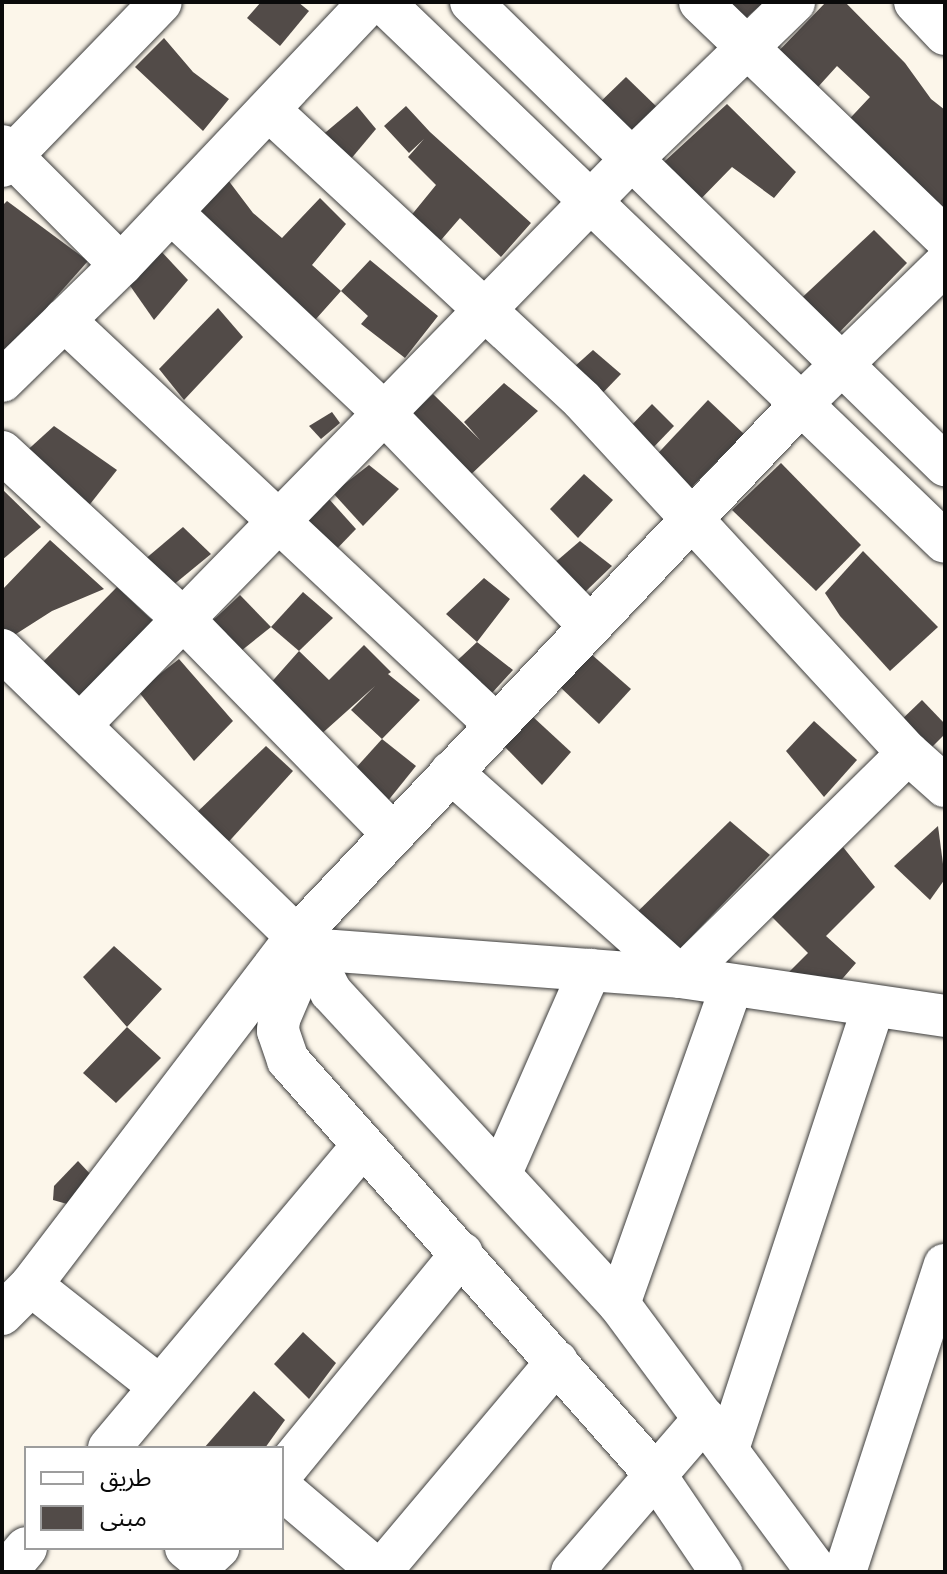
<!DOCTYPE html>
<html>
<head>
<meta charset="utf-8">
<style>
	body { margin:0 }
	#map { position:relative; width:947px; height:1574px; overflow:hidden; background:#fcf6ea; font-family:"Libre Baskerville","Noto Sans Arabic",serif }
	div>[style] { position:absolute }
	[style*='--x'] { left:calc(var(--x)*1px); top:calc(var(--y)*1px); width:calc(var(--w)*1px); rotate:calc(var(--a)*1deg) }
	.building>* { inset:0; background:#524b48 }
	.roads { filter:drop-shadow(0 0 2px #3d3d3d) drop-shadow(0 0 2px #3d3d3d) }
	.minor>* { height:42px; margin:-21px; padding:0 21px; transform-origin:21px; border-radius:21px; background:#fff }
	span { translate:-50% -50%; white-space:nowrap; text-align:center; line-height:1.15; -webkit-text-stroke:8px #fff; paint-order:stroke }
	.frame { position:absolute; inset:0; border:4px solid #0a0a0a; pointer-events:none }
	.legend { position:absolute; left:24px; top:1446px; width:260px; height:104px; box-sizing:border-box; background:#fff; border:2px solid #9d9d9d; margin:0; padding:10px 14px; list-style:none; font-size:24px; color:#0a0a0a }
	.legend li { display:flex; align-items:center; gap:16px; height:40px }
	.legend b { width:40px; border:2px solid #9d9d9d }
</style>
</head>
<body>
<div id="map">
	<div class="building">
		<i style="clip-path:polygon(261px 2px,298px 2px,309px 11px,280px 46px,247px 18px)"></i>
		<i style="clip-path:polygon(707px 2px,761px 2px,762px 4px,733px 29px)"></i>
		<i style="clip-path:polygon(826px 2px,845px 2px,905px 63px,931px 99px,945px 110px,945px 224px,839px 130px,870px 97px,837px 66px,808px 98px,770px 60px)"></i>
		<i style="clip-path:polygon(164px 38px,193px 72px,229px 99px,203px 131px,135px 67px)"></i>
		<i style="clip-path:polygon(626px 77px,658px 108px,625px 141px,595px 107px)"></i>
		<i style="clip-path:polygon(727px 104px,796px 172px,774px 198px,732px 167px,691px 209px,653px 172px)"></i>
		<i style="clip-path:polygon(357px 106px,376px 129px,350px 160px,320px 137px)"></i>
		<i style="clip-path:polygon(406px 106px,430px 132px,531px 223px,501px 257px,460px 218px,435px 247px,405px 223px,436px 185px,408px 157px,424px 139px,409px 153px,384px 126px)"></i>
		<i style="clip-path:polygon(225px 176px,253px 213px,282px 238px,320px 198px,346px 224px,312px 265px,341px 291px,370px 260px,438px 316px,405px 358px,361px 324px,368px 316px,341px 291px,307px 329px,187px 215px)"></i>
		<i style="clip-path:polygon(7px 201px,88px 261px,2px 358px,2px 206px)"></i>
		<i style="clip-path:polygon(874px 230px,907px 263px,827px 345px,792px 307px)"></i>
		<i style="clip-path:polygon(159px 249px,188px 280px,154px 320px,126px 280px)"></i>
		<i style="clip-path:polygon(218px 308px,243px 337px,184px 400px,159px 369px)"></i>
		<i style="clip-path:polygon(593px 350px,621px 374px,593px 403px,565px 375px)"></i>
		<i style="clip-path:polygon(504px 383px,538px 411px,464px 481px,404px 422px,433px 394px,480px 440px,464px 422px)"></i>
		<i style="clip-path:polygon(708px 400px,744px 434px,680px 499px,647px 465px)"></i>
		<i style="clip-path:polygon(652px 404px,674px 426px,648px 453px,625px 432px)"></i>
		<i style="clip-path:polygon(332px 412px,340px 423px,321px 439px,309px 426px)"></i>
		<i style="clip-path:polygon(54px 426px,117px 470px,87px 508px,22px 455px)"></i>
		<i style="clip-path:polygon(781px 463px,861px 545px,816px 591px,732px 510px)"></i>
		<i style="clip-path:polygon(369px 465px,399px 489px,363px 526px,333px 493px)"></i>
		<i style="clip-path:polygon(584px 474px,613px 500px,578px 538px,550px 509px)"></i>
		<i style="clip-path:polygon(2px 489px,41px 527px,2px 560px)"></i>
		<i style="clip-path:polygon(329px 499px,356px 529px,329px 557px,297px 530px)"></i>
		<i style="clip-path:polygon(183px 527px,211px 554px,172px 586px,144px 560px)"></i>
		<i style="clip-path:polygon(50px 540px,104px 589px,52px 611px,5px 641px,2px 638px,2px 590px)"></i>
		<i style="clip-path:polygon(580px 541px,612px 566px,583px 594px,552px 565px)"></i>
		<i style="clip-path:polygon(863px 551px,938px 627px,890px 671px,840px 616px,825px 593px)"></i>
		<i style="clip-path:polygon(484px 578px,510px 599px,477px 642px,513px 670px,481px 705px,446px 671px,477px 642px,446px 614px)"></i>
		<i style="clip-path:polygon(117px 587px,155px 623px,70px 704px,36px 669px)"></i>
		<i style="clip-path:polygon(303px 592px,333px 618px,299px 651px,271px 627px)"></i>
		<i style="clip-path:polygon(240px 595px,271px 627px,236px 655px,207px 626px)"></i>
		<i style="clip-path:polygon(364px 645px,391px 672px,388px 674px,420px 700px,382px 739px,351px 710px,375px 686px,318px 737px,268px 686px,299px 651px,329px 680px)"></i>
		<i style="clip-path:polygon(591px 654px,631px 689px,599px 724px,559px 686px)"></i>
		<i style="clip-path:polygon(179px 659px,233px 721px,194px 761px,138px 691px)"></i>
		<i style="clip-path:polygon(922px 700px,945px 724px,945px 734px,925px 754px,896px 725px)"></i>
		<i style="clip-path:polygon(532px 716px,571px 752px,542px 785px,504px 746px)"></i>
		<i style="clip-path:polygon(814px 721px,857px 760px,824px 797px,786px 751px)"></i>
		<i style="clip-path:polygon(382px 739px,416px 766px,387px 802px,354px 770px)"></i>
		<i style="clip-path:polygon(266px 746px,293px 771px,223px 848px,192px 817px)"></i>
		<i style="clip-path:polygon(730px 821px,770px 855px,668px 961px,627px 922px)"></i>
		<i style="clip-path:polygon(938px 826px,945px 879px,930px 900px,894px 866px)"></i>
		<i style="clip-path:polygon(843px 847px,875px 887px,826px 936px,856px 963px,837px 985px,788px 973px,808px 953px,771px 916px)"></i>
		<i style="clip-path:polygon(114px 946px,162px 989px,127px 1027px,161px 1058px,116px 1103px,83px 1073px,127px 1027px,83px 977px)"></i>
		<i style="clip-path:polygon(78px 1161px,93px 1177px,67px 1204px,53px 1200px,54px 1186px)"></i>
		<i style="clip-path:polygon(303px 1332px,336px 1363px,309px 1399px,274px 1364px)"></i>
		<i style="clip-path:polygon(254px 1391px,285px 1420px,265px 1448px,204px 1448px)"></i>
	</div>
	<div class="roads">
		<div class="minor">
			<i style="--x:383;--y:2;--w:779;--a:43.86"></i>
			<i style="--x:471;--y:2;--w:663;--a:44.33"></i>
			<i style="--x:700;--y:2;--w:340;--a:43.9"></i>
			<i style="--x:915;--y:2;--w:44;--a:46.8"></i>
			<i style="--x:269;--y:110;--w:427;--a:42.8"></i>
			<i style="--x:582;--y:400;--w:481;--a:47.3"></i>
			<i style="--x:908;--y:753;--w:50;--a:41.7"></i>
			<i style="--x:2;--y:146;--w:168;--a:45"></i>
			<i style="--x:2;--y:166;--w:228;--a:-45.9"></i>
			<i style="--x:171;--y:212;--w:293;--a:43.3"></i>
			<i style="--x:384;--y:413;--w:295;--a:46"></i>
			<i style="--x:64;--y:320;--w:592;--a:43.15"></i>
			<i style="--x:2;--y:381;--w:166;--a:-44.3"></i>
			<i style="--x:121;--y:265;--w:362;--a:-46.6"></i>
			<i style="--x:2;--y:452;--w:246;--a:42.7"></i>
			<i style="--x:183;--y:619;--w:301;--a:45.7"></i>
			<i style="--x:2;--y:650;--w:429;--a:44.2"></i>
			<i style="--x:309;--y:949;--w:48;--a:62.9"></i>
			<i style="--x:331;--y:992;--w:425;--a:47.3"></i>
			<i style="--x:619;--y:1304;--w:333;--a:53.5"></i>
			<i style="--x:80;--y:725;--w:791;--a:-45.72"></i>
			<i style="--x:632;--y:159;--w:226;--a:-44.1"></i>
			<i style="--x:451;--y:772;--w:308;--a:41.7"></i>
			<i style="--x:681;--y:977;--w:319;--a:-44.6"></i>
			<i style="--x:309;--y:949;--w:76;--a:113.2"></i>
			<i style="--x:279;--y:1019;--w:12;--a:95"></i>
			<i style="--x:278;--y:1031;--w:31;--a:71"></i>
			<i style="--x:288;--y:1060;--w:552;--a:48.45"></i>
			<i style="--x:654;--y:1473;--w:120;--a:55.9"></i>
			<i style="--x:309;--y:949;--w:373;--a:4.3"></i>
			<i style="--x:681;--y:977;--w:267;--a:8.4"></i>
			<i style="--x:501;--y:1173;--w:222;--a:-66.3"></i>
			<i style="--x:31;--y:1285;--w:163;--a:38.3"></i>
			<i style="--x:619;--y:1304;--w:338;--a:-70.5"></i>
			<i style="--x:2;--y:1314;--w:41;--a:-45"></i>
			<i style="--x:31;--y:1285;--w:437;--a:-52.7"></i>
			<i style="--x:296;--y:937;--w:733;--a:-46.55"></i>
			<i style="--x:800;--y:405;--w:202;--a:-44.2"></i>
			<i style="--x:109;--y:1448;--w:393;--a:-50"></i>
			<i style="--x:728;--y:1449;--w:465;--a:-71.8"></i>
			<i style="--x:282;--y:1473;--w:284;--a:-50.7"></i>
			<i style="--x:282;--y:1489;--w:128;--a:40.3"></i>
			<i style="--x:380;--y:1572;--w:275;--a:-49.9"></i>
			<i style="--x:186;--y:1548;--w:22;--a:39"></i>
			<i style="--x:203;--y:1562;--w:21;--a:-43"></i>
			<i style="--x:6;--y:1572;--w:31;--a:-50"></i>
			<i style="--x:572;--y:1572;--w:203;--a:-49.2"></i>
			<i style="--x:845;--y:1572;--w:323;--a:-72"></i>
		</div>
	</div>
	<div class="frame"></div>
	<ul class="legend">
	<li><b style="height:10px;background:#fff"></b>طريق</li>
	<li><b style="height:22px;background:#524b48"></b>مبنى</li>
	</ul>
</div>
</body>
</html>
